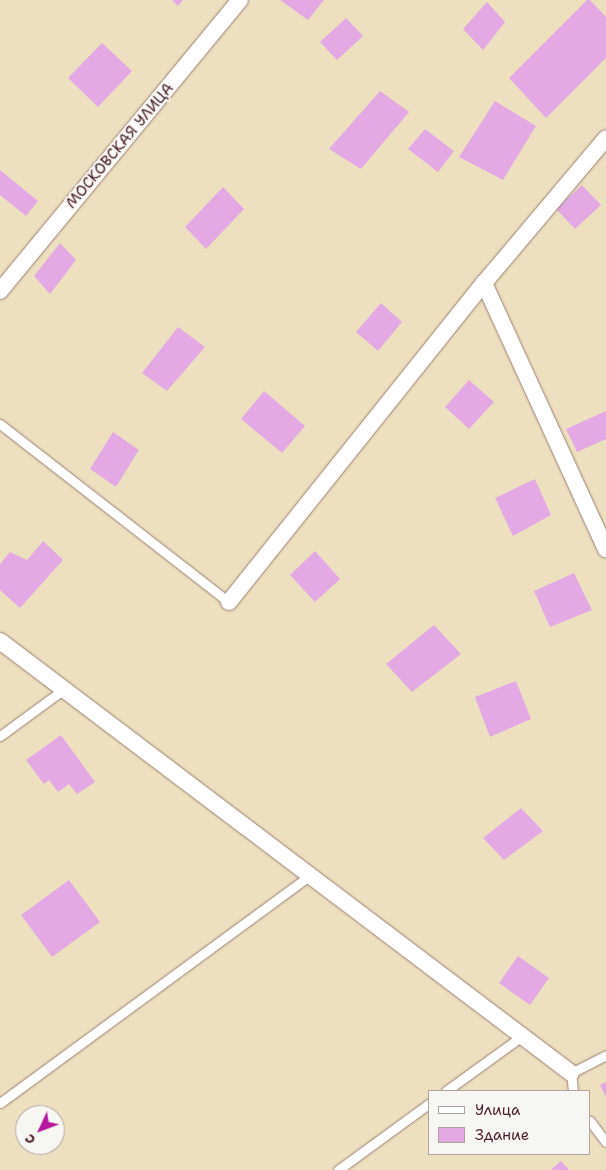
<!DOCTYPE html>
<html>
<head>
<meta charset="utf-8">
<style>
	body { margin:0 }
	#map { position:relative; width:606px; height:1170px; overflow:hidden; background:#ede0bf; font-family:"Shantell Sans",sans-serif }
	div>[style] { position:absolute }
	[style*='--x'] { left:calc(var(--x)*1px); top:calc(var(--y)*1px); width:calc(var(--w)*1px); rotate:calc(var(--a)*1deg) }
	.building>* { inset:0; background:#e4a9e5 }
	.roads { filter:drop-shadow(0 0 1px #9c8075) drop-shadow(0 0 1px #9c8075) }
	.service>* { height:9px; margin:-4.5px; padding:0 4.5px; transform-origin:4.5px; border-radius:4.5px; background:#fff }
	.minor>* { height:16px; margin:-8px; padding:0 8px; transform-origin:8px; border-radius:8px; background:#fff }
	span { translate:-50% -50%; white-space:nowrap; text-align:center; line-height:1.15; -webkit-text-stroke:4px #f6f6f2; paint-order:stroke }
	.street-label { font-size:15px; color:#4a1f2b }
	.legend { position:absolute; left:428px; top:1090px; width:162px; height:65px; box-sizing:border-box; background:#f6f6f2; border:1px solid #b1a0a2; margin:0; padding:6px 9px; list-style:none; font-size:15px; color:#4a1f2b }
	.legend li { display:flex; align-items:center; gap:10px; height:25px }
	.legend b { width:25px; border:1px solid #b1a0a2 }
	.north { position:absolute; left:15px; top:1105px; width:50px; height:50px; box-sizing:border-box; background:#f6f6f2; border:1px solid #b1a0a2; border-radius:50%; rotate:227deg; font-size:14px; font-weight:700; line-height:20px; text-align:center; color:#4a1f2b }
	.north::after { content:''; display:block; margin:auto; width:18px; height:22px; background:#b5179e; clip-path:polygon(50% 0,100% 100%,50% 72%,0 100%) }
</style>
</head>
<body>
<div id="map">
	<div class="building">
		<i style="clip-path:polygon(172px 0,183px 0,178px 6px)"></i>
		<i style="clip-path:polygon(280px 0,324px 0,308px 20px)"></i>
		<i style="clip-path:polygon(587px 0,590px 0,606px 17px,606px 58px,546px 118px,509px 78px)"></i>
		<i style="clip-path:polygon(487px 2px,505px 22px,483px 50px,463px 29px)"></i>
		<i style="clip-path:polygon(346px 18px,363px 36px,337px 60px,320px 42px)"></i>
		<i style="clip-path:polygon(102px 43px,132px 71px,98px 107px,68px 78px)"></i>
		<i style="clip-path:polygon(380px 91px,409px 112px,361px 169px,329px 149px)"></i>
		<i style="clip-path:polygon(495px 101px,536px 126px,503px 180px,459px 157px)"></i>
		<i style="clip-path:polygon(425px 129px,454px 151px,438px 172px,408px 149px)"></i>
		<i style="clip-path:polygon(0 170px,38px 201px,26px 216px,0 195px)"></i>
		<i style="clip-path:polygon(582px 185px,601px 205px,575px 229px,556px 209px)"></i>
		<i style="clip-path:polygon(223px 187px,244px 209px,206px 249px,185px 227px)"></i>
		<i style="clip-path:polygon(60px 243px,76px 260px,50px 294px,34px 276px)"></i>
		<i style="clip-path:polygon(381px 303px,402px 322px,378px 351px,356px 332px)"></i>
		<i style="clip-path:polygon(178px 327px,205px 347px,167px 391px,142px 373px)"></i>
		<i style="clip-path:polygon(469px 380px,494px 402px,469px 429px,445px 407px)"></i>
		<i style="clip-path:polygon(264px 391px,305px 426px,282px 453px,241px 419px)"></i>
		<i style="clip-path:polygon(606px 411px,606px 439px,577px 452px,566px 429px)"></i>
		<i style="clip-path:polygon(113px 432px,139px 450px,116px 487px,90px 469px)"></i>
		<i style="clip-path:polygon(535px 479px,551px 515px,513px 536px,495px 498px)"></i>
		<i style="clip-path:polygon(43px 541px,63px 560px,20px 608px,0 590px,0 564px,10px 552px,27px 560px)"></i>
		<i style="clip-path:polygon(315px 551px,340px 579px,315px 602px,290px 575px)"></i>
		<i style="clip-path:polygon(574px 573px,592px 610px,550px 627px,534px 591px)"></i>
		<i style="clip-path:polygon(434px 625px,461px 654px,412px 692px,386px 664px)"></i>
		<i style="clip-path:polygon(516px 681px,531px 719px,490px 737px,475px 697px)"></i>
		<i style="clip-path:polygon(61px 735px,95px 782px,77px 794px,69px 784px,58px 792px,49px 780px,44px 784px,26px 760px)"></i>
		<i style="clip-path:polygon(521px 808px,543px 831px,504px 860px,483px 838px)"></i>
		<i style="clip-path:polygon(69px 880px,100px 922px,52px 957px,21px 915px)"></i>
		<i style="clip-path:polygon(518px 956px,549px 978px,530px 1005px,499px 983px)"></i>
		<i style="clip-path:polygon(606px 1082px,606px 1097px,600px 1085px)"></i>
		<i style="clip-path:polygon(561px 1161px,569px 1170px,551px 1170px)"></i>
	</div>
	<div class="roads">
		<div class="service">
			<i style="--x:0;--y:424;--w:290;--a:37.9"></i>
			<i style="--x:0;--y:736;--w:79;--a:-36.3"></i>
			<i style="--x:446;--y:1091;--w:94;--a:-35.9"></i>
			<i style="--x:573;--y:1091;--w:18;--a:-96"></i>
			<i style="--x:571;--y:1073;--w:39;--a:-27"></i>
			<i style="--x:0;--y:1103;--w:383;--a:-36.3"></i>
			<i style="--x:590;--y:1121;--w:26;--a:53"></i>
			<i style="--x:338;--y:1170;--w:114;--a:-36.1"></i>
		</div>
		<div class="minor">
			<i style="--x:484;--y:283;--w:293;--a:65.4"></i>
			<i style="--x:0;--y:291;--w:377;--a:-50.5"></i>
			<i style="--x:229;--y:602;--w:408;--a:-51.4"></i>
			<i style="--x:484;--y:283;--w:189;--a:-49.9"></i>
			<i style="--x:0;--y:641;--w:716;--a:37.11"></i>
		</div>
	</div>
	<div class="street-label">
		<span style="left:120px;top:146px;rotate:-50deg">МОСКОВСКАЯ УЛИЦА</span>
	</div>
	<ul class="legend">
	<li><b style="height:6px;background:#fff"></b>Улица</li>
	<li><b style="height:14px;background:#e4a9e5"></b>Здание</li>
	</ul>
	<div class="north">С</div>
</div>
</body>
</html>
